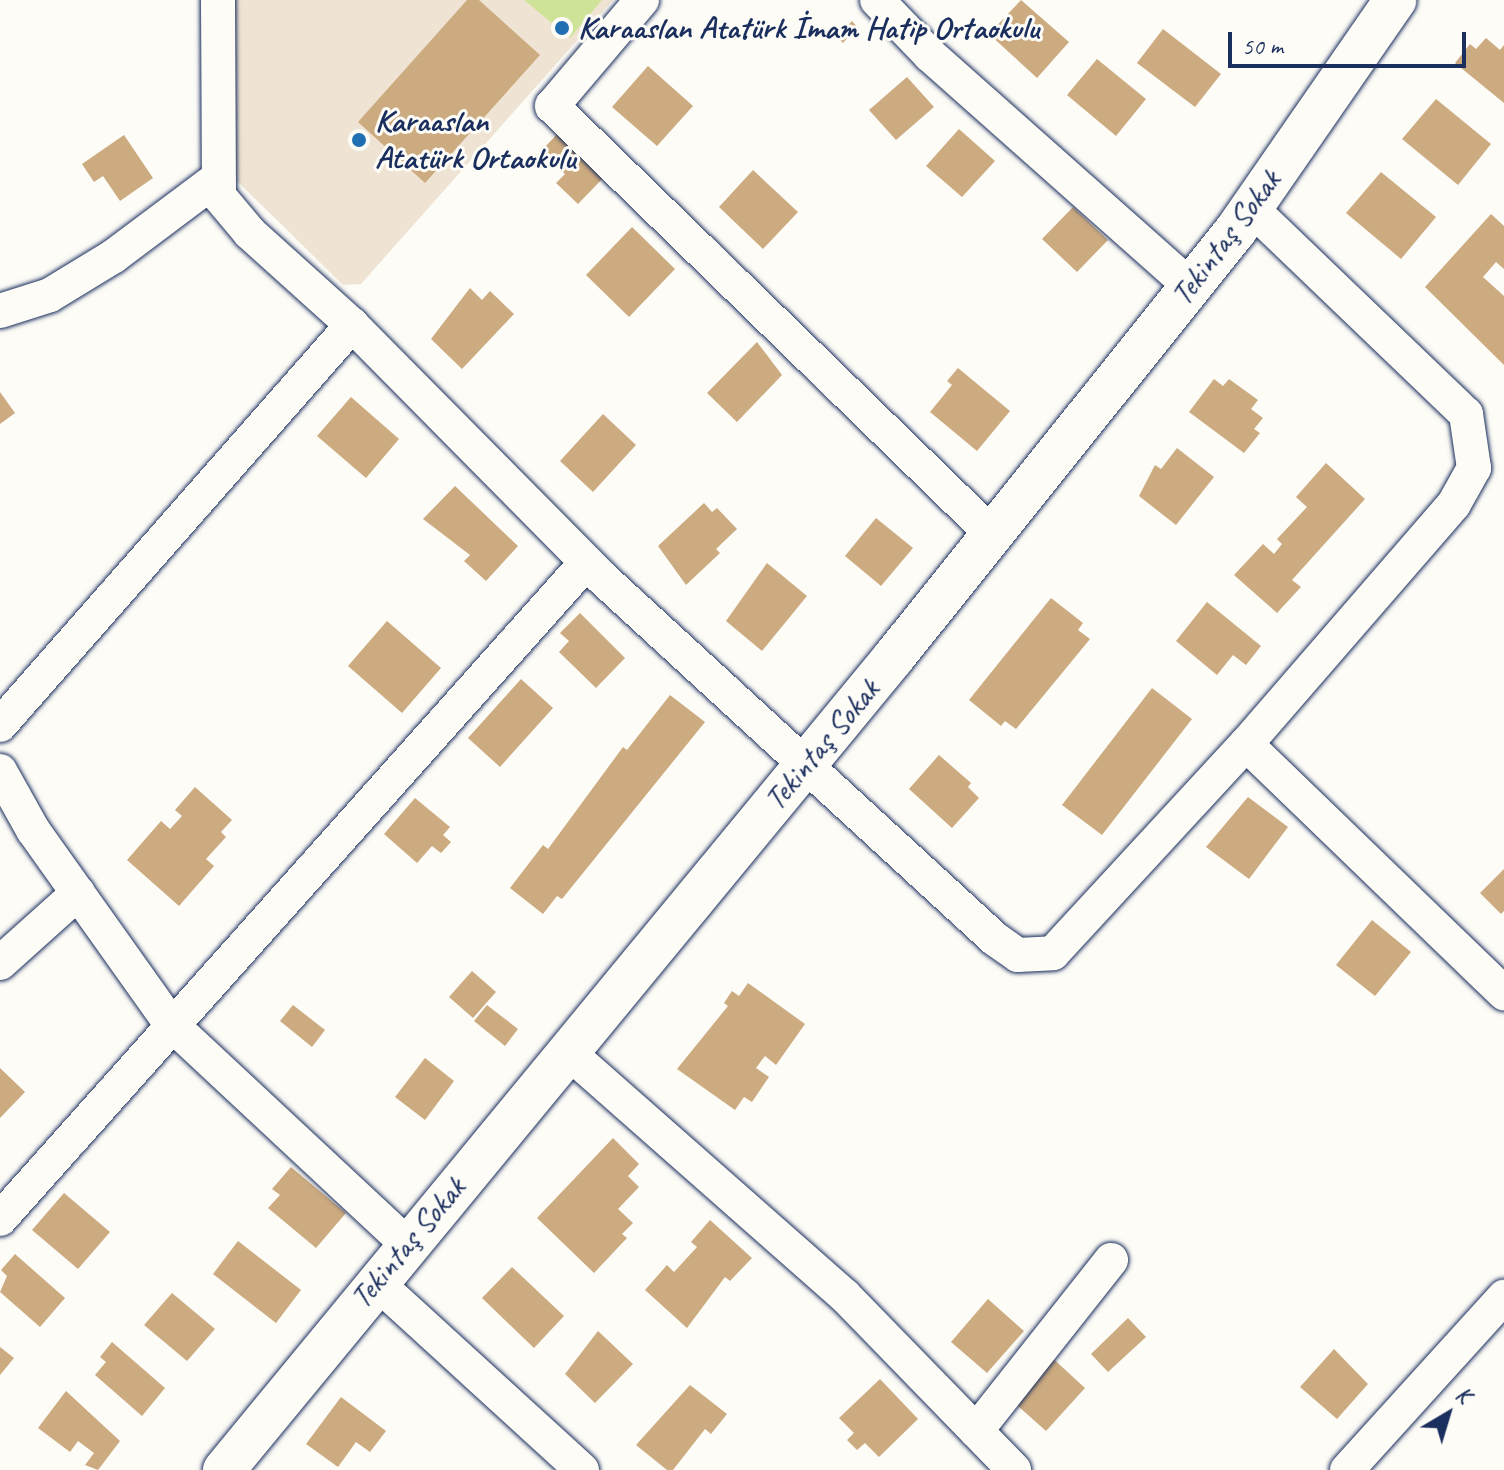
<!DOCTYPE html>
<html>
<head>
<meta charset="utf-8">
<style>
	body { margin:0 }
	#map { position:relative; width:1504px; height:1470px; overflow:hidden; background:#fdfcf7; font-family:Caveat,sans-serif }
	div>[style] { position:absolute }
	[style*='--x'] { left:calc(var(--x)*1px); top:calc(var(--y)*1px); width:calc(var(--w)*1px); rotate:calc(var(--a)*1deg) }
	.built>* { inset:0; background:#efe4d3 }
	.green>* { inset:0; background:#cfe398 }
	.building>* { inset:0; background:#cdab80 }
	.roads { filter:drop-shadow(0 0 2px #1b2f5e) drop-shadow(0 0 2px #1b2f5e) }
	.minor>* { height:34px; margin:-17px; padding:0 17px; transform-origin:17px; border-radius:17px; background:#fdfcf7 }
	.tertiary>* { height:42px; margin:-21px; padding:0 21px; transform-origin:21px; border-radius:21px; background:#fdfcf7 }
	.dots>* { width:22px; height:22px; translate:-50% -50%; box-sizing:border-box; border:4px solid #fdfcf7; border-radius:50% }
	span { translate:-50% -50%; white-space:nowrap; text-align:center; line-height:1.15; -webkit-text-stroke:6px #fdfcf7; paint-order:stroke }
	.poi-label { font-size:32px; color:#1b2f5e; font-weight:700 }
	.left { translate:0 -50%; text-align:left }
	.street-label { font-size:32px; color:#1b2f5e }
	.north { position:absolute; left:1408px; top:1374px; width:80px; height:80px; -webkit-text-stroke:6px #fdfcf7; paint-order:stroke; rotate:38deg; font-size:22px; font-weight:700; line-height:32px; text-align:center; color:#1b2f5e }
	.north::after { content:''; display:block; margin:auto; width:28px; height:36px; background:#1b2f5e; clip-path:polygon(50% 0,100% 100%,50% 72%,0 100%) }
	.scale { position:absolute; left:1228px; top:32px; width:238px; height:36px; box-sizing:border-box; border:4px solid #1b2f5e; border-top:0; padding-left:10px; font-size:24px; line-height:28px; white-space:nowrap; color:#1b2f5e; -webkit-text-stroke:6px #fdfcf7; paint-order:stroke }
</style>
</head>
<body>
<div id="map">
	<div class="built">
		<i style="clip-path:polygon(232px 0,613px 0,361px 284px,343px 285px,237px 181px,230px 166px)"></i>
	</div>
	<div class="green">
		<i style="clip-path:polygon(524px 0,602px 0,570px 38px)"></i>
	</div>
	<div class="building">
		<i style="clip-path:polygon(467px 0,479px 0,540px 55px,425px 183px,358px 122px)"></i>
		<i style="clip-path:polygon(1021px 0,1069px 42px,1037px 78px,989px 34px)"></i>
		<i style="clip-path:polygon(852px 21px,857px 27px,843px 43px,837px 37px)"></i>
		<i style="clip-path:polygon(1163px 29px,1221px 74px,1195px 107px,1137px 63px)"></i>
		<i style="clip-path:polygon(1486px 38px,1500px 50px,1504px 45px,1504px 103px,1455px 63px,1470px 44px,1476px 49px)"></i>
		<i style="clip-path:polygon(1097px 59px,1146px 99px,1116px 136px,1067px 95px)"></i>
		<i style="clip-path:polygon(648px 66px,693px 106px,657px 146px,612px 107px)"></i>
		<i style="clip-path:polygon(907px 77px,934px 107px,896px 140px,869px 110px)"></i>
		<i style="clip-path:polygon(1436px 99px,1491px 144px,1458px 185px,1402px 139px)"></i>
		<i style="clip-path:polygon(959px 129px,995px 161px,962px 197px,926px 166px)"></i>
		<i style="clip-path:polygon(561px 130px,607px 174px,578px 204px,556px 183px,565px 174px,541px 151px)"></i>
		<i style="clip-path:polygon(124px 135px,153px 178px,120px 201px,103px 176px,94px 182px,82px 164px)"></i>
		<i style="clip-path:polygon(753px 170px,798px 212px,763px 249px,719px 207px)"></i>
		<i style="clip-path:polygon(1381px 172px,1436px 217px,1401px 259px,1346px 213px)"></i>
		<i style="clip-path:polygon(1073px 207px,1108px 240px,1077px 272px,1042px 239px)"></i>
		<i style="clip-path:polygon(1491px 214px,1504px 226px,1504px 269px,1496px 262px,1483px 277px,1504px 296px,1504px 365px,1425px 287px)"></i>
		<i style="clip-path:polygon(632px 227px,675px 269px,629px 317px,586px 275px)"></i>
		<i style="clip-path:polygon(470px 288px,482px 300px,490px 291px,514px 314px,462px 369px,431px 339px)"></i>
		<i style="clip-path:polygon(757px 342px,782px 375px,737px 422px,707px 393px)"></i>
		<i style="clip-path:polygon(958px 368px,1010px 411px,977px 451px,930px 412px,952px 385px,947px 381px)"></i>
		<i style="clip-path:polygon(1214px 379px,1223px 386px,1229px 379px,1258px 400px,1251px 409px,1263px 418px,1254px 429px,1260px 433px,1244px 453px,1189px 412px)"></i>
		<i style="clip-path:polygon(0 392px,15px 413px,0 424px)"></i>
		<i style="clip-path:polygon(351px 397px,399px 439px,366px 478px,317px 436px)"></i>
		<i style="clip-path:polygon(603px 414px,636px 445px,593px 492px,560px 461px)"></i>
		<i style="clip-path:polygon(1177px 448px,1214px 477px,1176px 525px,1139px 496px,1155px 465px,1161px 469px)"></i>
		<i style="clip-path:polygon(1326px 463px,1365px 499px,1292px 580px,1301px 587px,1277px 613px,1234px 575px,1263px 544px,1274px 554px,1282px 544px,1277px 539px,1307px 507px,1296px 497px)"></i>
		<i style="clip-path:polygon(455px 486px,518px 546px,486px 581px,464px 561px,470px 555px,423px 519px)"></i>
		<i style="clip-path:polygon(704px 503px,712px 512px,717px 508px,737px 529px,716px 549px,720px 553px,686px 585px,658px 546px)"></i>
		<i style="clip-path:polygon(876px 518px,913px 548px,881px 586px,845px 556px)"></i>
		<i style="clip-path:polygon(767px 563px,807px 596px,762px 651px,726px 621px)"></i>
		<i style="clip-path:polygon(1051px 598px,1083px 623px,1078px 630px,1090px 639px,1016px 729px,1005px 721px,1001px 726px,969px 700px)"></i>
		<i style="clip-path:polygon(1207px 602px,1261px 646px,1246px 665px,1233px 655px,1217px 675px,1176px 641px)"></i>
		<i style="clip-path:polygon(580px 613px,625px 658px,596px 688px,559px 652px,569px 641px,560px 633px)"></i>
		<i style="clip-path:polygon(387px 621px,441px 668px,402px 713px,348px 666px)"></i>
		<i style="clip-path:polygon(521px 679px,553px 708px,500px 767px,468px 738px)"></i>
		<i style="clip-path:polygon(1152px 688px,1192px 719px,1102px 835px,1062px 805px)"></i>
		<i style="clip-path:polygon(670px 695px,705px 722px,562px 899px,557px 896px,543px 914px,510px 888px,543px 845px,548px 849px,623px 747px,627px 750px)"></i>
		<i style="clip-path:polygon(939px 755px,971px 783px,968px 787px,979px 798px,952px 828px,909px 789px)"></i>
		<i style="clip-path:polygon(195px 787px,232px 820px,221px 832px,226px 837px,206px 859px,214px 866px,179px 906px,127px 860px,161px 821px,170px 829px,182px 816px,175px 810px)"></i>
		<i style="clip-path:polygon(1248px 797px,1288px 827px,1249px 879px,1206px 847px)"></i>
		<i style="clip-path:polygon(415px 798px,450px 827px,443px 835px,451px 842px,441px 853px,432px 846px,417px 863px,384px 834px)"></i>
		<i style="clip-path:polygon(1504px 869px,1504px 911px,1501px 914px,1480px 893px)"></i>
		<i style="clip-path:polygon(1372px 920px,1411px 952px,1375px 996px,1336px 965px)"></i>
		<i style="clip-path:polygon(472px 971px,496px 992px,473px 1018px,449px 997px)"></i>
		<i style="clip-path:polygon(748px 983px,805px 1024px,776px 1065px,765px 1056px,756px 1068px,769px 1077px,752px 1102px,744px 1097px,735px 1110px,677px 1069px,728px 1006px,724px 1003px,732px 991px,739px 996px)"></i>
		<i style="clip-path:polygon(293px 1005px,325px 1030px,312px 1047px,280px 1021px)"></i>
		<i style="clip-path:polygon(487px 1005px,518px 1029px,505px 1046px,474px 1021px)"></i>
		<i style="clip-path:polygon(425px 1058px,454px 1081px,425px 1120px,395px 1097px)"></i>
		<i style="clip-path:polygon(0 1068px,25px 1092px,0 1118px)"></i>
		<i style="clip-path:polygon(613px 1138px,639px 1164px,628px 1176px,639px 1187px,618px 1209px,633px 1223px,622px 1234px,627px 1238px,594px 1273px,537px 1218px)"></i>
		<i style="clip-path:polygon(291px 1167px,346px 1213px,316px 1248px,268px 1208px,280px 1195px,272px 1189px)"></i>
		<i style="clip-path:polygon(64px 1193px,110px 1232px,78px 1269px,32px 1230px)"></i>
		<i style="clip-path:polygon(710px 1220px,752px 1258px,730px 1281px,725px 1277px,687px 1328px,645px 1290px,667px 1265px,674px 1272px,697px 1247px,691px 1242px)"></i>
		<i style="clip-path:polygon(238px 1241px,301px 1290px,276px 1323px,213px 1274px)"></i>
		<i style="clip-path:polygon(15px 1254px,65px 1298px,40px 1327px,0 1292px,7px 1276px,1px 1270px)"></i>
		<i style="clip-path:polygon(512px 1267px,564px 1316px,534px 1348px,482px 1298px)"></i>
		<i style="clip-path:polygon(172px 1293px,215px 1329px,187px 1361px,144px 1325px)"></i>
		<i style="clip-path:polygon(988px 1299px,1024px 1331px,987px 1373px,951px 1342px)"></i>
		<i style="clip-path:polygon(1128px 1318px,1146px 1337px,1108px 1372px,1091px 1354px)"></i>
		<i style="clip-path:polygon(598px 1331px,633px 1364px,595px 1403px,565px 1374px)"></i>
		<i style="clip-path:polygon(112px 1342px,165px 1388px,142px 1416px,95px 1375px,106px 1362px,100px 1357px)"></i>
		<i style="clip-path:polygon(0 1347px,14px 1358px,0 1375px)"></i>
		<i style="clip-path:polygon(1334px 1349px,1368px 1384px,1337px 1419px,1300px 1387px)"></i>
		<i style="clip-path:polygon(1048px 1354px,1085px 1388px,1046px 1431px,1008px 1397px)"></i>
		<i style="clip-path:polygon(880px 1379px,918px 1419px,879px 1457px,865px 1443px,857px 1450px,847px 1440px,854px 1433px,839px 1418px)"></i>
		<i style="clip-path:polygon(690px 1385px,727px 1414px,711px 1434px,705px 1429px,673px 1470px,667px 1470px,636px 1445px)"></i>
		<i style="clip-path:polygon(66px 1391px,120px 1441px,98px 1470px,85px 1465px,94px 1453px,78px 1441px,70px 1452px,38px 1428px)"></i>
		<i style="clip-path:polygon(341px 1397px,386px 1431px,370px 1452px,356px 1442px,338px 1467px,306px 1444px)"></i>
	</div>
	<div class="roads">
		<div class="minor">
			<i style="--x:218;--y:0;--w:196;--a:89.7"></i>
			<i style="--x:219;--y:196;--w:48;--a:50"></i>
			<i style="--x:250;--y:233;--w:137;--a:42"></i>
			<i style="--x:352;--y:325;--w:354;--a:45.3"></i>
			<i style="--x:601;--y:577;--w:535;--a:42.58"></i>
			<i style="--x:995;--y:939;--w:28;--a:35"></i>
			<i style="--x:1018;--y:955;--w:35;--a:-3"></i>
			<i style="--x:1053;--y:953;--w:284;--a:-47.3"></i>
			<i style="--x:642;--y:0;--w:139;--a:130.3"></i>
			<i style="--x:552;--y:106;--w:615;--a:44.21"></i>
			<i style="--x:877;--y:0;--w:76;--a:46.1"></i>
			<i style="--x:930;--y:55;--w:349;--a:41.6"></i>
			<i style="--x:1251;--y:208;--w:298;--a:43.8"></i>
			<i style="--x:1466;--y:414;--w:55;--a:81.6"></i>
			<i style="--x:1474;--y:468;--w:41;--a:119.1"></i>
			<i style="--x:1454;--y:504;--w:318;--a:130.9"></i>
			<i style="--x:1246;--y:744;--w:359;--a:44"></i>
			<i style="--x:0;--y:311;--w:52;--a:-17.7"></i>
			<i style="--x:50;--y:295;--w:75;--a:-31.4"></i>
			<i style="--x:114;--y:256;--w:130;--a:-36.9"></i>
			<i style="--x:0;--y:725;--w:533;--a:-48.65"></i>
			<i style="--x:0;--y:771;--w:68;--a:60.8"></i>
			<i style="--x:33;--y:830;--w:238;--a:54.6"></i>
			<i style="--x:171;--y:1024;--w:323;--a:43"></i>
			<i style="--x:0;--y:963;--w:105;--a:-41.9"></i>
			<i style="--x:567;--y:1051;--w:369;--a:41.4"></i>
			<i style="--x:844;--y:1295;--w:244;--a:45.8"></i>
			<i style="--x:0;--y:1219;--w:880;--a:-48.23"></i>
			<i style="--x:376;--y:1282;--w:279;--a:42.4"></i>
			<i style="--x:976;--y:1431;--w:218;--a:-51.7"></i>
			<i style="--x:1347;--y:1470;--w:234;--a:-47.8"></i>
		</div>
		<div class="tertiary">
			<i style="--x:224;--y:1470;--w:1054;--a:-50.51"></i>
			<i style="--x:894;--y:657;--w:547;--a:-51.31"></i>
			<i style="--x:1236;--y:230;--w:280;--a:-55.3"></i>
		</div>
	</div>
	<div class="dots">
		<i style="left:562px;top:28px;background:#1f6fb2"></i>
		<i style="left:359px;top:140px;background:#1f6fb2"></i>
	</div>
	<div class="poi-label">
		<span class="left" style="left:578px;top:28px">Karaaslan Atatürk İmam Hatip Ortaokulu</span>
		<span class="left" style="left:375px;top:140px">Karaaslan<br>Atatürk Ortaokulu</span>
	</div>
	<div class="street-label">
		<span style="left:1226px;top:238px;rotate:-53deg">Tekintaş Sokak</span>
		<span style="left:822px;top:745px;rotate:-50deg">Tekintaş Sokak</span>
		<span style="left:408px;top:1243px;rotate:-50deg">Tekintaş Sokak</span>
	</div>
	<div class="north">K</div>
	<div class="scale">50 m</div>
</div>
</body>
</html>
